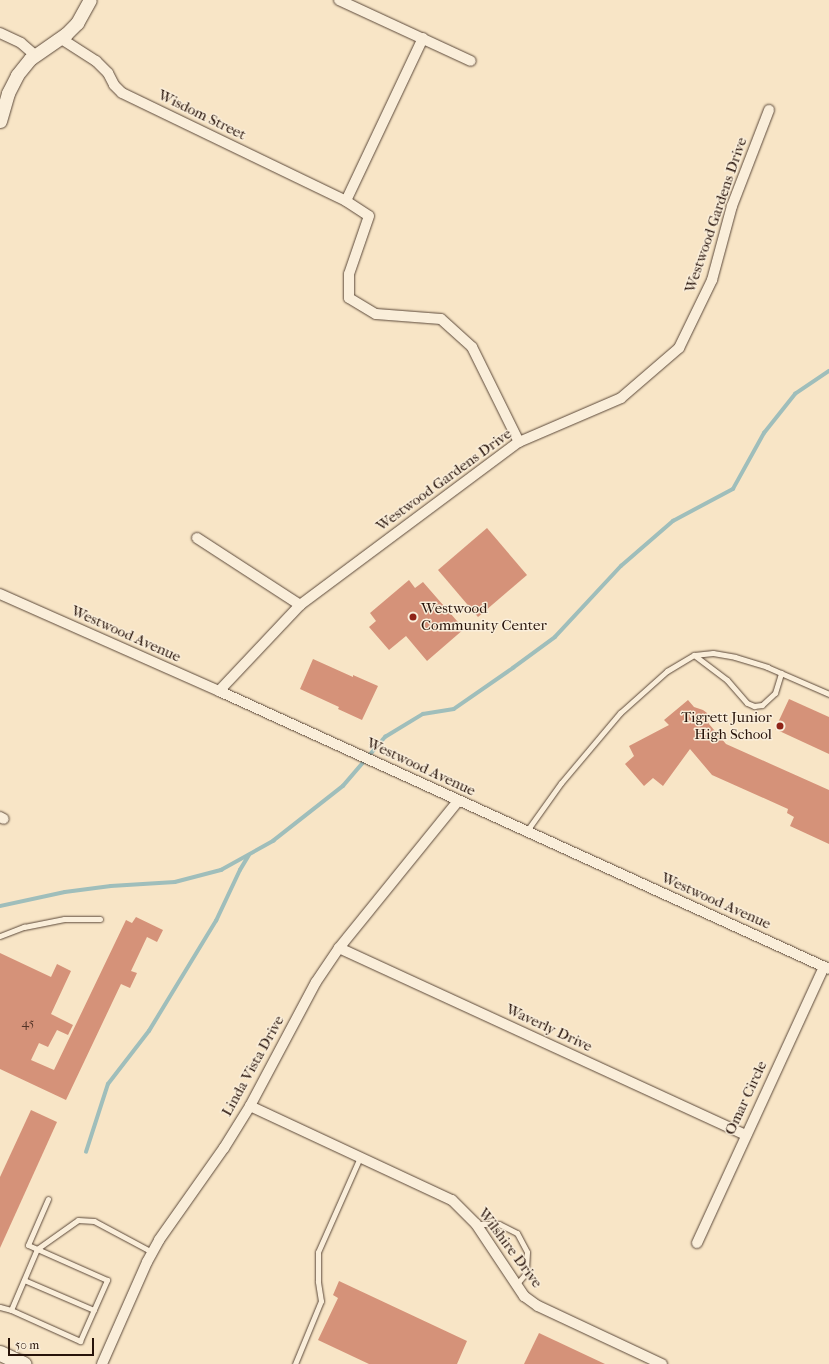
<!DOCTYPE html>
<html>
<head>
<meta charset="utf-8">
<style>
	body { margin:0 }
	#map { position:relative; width:829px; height:1364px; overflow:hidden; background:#f8e5c6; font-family:"IM FELL French Canon",serif }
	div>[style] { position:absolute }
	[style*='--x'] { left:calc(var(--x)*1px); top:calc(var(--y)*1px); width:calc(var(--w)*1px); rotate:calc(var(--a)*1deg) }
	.stream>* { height:3.5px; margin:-1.75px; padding:0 1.75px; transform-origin:1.75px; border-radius:1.75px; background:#9fbebb }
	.building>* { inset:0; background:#d59279 }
	.roads { filter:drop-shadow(0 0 1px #5b4839) drop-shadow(0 0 1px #5b4839) }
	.service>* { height:5px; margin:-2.5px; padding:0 2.5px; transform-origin:2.5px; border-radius:2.5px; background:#faeeda }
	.minor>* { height:10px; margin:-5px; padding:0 5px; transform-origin:5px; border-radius:5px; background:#faeeda }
	.tertiary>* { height:13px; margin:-6.5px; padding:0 6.5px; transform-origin:6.5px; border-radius:6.5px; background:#faeeda }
	.secondary>* { height:15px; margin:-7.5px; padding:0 7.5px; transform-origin:7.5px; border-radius:7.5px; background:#faeeda }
	.dots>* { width:11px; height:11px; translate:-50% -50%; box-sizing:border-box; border:2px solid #faeeda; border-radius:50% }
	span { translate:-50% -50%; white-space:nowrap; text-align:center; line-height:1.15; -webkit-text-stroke:3px #faeeda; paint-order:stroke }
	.number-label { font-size:13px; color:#523326 }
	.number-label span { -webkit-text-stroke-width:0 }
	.street-label { font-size:15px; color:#27130a }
	.poi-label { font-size:15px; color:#27130a }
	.left { translate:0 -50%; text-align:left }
	.right { translate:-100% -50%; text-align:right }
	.scale { position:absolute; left:8px; top:1338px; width:86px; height:18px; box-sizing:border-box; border:2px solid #27130a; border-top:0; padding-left:5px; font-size:12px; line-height:14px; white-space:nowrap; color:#27130a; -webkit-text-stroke:3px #faeeda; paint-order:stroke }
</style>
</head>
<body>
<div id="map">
	<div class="stream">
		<i style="--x:0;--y:906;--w:66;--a:-12.2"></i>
		<i style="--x:65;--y:892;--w:46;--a:-7.4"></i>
		<i style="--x:111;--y:886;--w:64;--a:-3.6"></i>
		<i style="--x:175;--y:882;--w:48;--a:-14.6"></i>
		<i style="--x:221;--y:870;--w:60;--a:-29.1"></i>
		<i style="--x:273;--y:841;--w:89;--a:-38.2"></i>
		<i style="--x:343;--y:786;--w:65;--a:-49.4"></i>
		<i style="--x:385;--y:737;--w:44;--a:-31.2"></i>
		<i style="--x:423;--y:714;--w:31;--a:-9"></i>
		<i style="--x:454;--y:709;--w:72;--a:-34.8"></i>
		<i style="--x:513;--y:668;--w:52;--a:-36.4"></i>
		<i style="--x:555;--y:637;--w:97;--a:-47.1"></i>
		<i style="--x:621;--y:566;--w:69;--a:-40.9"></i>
		<i style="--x:673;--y:521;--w:68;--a:-28.1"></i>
		<i style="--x:733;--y:489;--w:64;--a:-61"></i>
		<i style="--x:764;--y:433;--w:50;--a:-51.5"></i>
		<i style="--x:795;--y:394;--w:41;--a:-34.1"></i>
		<i style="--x:86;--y:1152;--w:71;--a:-72.1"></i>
		<i style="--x:108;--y:1084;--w:67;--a:-52.3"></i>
		<i style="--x:149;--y:1031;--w:129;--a:-58.7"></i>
		<i style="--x:216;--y:921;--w:56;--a:-64.8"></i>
		<i style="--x:240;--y:870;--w:17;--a:-59"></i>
	</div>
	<div class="building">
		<i style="clip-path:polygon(487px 528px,527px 575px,478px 617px,438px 570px)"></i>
		<i style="clip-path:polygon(409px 580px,415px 588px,423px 582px,464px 629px,427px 661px,406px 636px,389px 650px,369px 627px,376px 621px,370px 613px)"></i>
		<i style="clip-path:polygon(313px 659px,353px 677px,353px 675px,378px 686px,362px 720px,338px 709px,339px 707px,300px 689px)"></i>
		<i style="clip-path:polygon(789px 699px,829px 717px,829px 754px,775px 729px)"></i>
		<i style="clip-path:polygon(688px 700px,694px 707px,703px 710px,707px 713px,709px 724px,726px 744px,829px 790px,829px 844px,790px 826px,794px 817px,787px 813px,788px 809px,712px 775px,690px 749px,663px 786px,653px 778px,644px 786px,625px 764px,634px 756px,629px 746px,669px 725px,664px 720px)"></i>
		<i style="clip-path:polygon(136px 917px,163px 930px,157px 942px,147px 937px,131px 971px,137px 973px,130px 988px,121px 984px,66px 1100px,0 1069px,0 953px,51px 977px,57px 964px,71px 971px,51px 1014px,73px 1025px,68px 1035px,57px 1030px,48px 1047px,39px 1043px,31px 1060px,54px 1070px,126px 920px,132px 923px)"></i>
		<i style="clip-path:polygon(31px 1110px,57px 1122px,0 1248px,0 1177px)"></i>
		<i style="clip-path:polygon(339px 1281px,467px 1341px,457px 1364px,369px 1364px,318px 1340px,338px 1298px,333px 1295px)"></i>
		<i style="clip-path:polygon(539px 1333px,605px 1364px,524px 1364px)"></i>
	</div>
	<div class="roads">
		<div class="service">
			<i style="--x:694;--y:655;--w:41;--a:37.1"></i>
			<i style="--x:727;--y:680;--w:30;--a:49"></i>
			<i style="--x:747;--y:703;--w:8;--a:23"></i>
			<i style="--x:754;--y:706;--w:8;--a:-7"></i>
			<i style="--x:762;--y:705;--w:18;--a:-43"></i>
			<i style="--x:775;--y:693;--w:21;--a:-73"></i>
			<i style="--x:526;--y:832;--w:60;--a:-54.5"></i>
			<i style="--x:561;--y:783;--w:92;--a:-49.9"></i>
			<i style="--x:620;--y:713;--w:63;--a:-41.8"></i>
			<i style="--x:667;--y:671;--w:31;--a:-31"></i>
			<i style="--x:694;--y:655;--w:19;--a:-6"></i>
			<i style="--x:713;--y:653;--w:22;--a:10"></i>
			<i style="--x:735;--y:657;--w:34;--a:17"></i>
			<i style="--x:767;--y:667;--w:68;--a:23.5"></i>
			<i style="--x:0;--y:936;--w:26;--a:-21"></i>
			<i style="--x:24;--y:927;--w:41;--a:-11.3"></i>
			<i style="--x:64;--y:919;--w:36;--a:0"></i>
			<i style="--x:48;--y:1199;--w:50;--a:113.5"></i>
			<i style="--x:28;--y:1245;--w:10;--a:24"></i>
			<i style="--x:37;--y:1249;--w:50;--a:-35.3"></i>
			<i style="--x:78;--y:1220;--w:16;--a:4"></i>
			<i style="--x:94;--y:1221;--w:66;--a:28.1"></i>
			<i style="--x:476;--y:1224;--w:23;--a:0"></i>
			<i style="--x:499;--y:1224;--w:20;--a:27"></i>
			<i style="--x:517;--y:1233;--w:21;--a:62"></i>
			<i style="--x:527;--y:1252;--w:21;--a:93"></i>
			<i style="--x:526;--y:1273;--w:16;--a:130"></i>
			<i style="--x:24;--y:1280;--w:76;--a:23.2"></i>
			<i style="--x:0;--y:1307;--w:11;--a:15"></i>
			<i style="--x:11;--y:1310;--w:76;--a:24.2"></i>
			<i style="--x:80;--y:1341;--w:67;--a:-66.1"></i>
			<i style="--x:107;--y:1280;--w:77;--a:-156.1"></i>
			<i style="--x:37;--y:1249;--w:66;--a:113.1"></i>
			<i style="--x:295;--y:1364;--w:68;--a:-67.6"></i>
			<i style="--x:321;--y:1301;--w:20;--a:-99"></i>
			<i style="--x:318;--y:1281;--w:29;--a:-90"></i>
			<i style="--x:318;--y:1252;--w:104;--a:-66.1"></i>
		</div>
		<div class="minor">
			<i style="--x:339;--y:0;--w:145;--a:24.8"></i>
			<i style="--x:0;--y:33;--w:23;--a:25"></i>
			<i style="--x:21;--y:43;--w:18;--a:41"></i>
			<i style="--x:60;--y:38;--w:43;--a:32.6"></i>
			<i style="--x:96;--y:61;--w:17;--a:45"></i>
			<i style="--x:108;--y:73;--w:13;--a:63"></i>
			<i style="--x:114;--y:85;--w:11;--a:45"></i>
			<i style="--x:122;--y:93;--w:249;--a:25.7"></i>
			<i style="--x:423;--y:38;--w:180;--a:115.3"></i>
			<i style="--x:346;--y:201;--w:27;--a:33"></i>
			<i style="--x:369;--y:216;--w:61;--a:109"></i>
			<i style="--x:349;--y:274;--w:24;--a:90"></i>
			<i style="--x:349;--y:298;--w:31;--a:31"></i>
			<i style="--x:376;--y:314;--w:65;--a:4.4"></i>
			<i style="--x:441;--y:319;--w:42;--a:42.1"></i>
			<i style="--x:472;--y:347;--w:106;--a:63.7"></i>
			<i style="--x:197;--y:538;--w:123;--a:33"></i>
			<i style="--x:0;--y:594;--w:240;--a:23.9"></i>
			<i style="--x:219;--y:691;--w:670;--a:24.5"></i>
			<i style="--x:219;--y:691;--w:118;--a:-46.7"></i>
			<i style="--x:300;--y:605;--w:273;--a:-36.7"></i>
			<i style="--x:519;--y:442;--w:111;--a:-23.3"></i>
			<i style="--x:621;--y:398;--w:77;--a:-40.8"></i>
			<i style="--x:679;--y:348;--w:76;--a:-64.1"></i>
			<i style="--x:712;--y:280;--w:77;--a:-74.9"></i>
			<i style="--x:732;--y:206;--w:103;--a:-68.9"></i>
			<i style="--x:0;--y:817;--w:4;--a:27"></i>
			<i style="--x:339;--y:948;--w:448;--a:24.7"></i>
			<i style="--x:250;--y:1106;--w:223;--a:25"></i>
			<i style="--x:452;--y:1200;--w:34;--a:45"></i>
			<i style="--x:476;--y:1224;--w:87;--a:56.3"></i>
			<i style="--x:524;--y:1296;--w:17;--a:36"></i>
			<i style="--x:538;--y:1306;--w:137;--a:25.1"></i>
			<i style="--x:697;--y:1243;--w:304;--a:-65.3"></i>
			<i style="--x:102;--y:1364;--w:111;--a:-66.2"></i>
			<i style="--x:147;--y:1262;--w:25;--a:-61"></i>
			<i style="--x:159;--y:1240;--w:113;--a:-54.8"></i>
			<i style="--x:224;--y:1148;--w:49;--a:-58.2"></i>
			<i style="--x:250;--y:1106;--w:140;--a:-62"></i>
			<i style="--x:316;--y:982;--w:41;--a:-55.9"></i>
			<i style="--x:339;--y:948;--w:189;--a:-51"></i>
		</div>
		<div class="tertiary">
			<i style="--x:0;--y:121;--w:29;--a:-74"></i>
			<i style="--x:8;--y:93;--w:20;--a:-63"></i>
			<i style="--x:17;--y:75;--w:21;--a:-51"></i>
			<i style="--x:30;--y:59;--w:44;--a:-34.8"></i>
			<i style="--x:66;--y:34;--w:16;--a:-45"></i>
			<i style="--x:77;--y:23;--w:26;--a:-61"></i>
		</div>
		<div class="secondary">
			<i style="--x:0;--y:1353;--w:26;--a:25"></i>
		</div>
	</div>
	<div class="dots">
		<i style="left:413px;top:617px;background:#8f2418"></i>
		<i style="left:780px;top:726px;background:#8f2418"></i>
	</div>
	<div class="number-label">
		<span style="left:28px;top:1023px">45</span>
	</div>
	<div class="street-label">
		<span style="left:202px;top:115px;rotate:26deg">Wisdom Street</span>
		<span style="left:716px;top:215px;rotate:-71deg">Westwood Gardens Drive</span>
		<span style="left:444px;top:480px;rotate:-36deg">Westwood Gardens Drive</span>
		<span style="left:126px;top:634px;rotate:24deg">Westwood Avenue</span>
		<span style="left:421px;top:767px;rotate:25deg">Westwood Avenue</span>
		<span style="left:716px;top:901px;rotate:24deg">Westwood Avenue</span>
		<span style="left:549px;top:1028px;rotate:25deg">Waverly Drive</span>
		<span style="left:253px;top:1066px;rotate:-61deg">Linda Vista Drive</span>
		<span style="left:746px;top:1098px;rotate:-65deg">Omar Circle</span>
		<span style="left:510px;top:1248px;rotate:53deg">Wilshire Drive</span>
	</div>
	<div class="poi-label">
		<span class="left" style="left:421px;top:617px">Westwood<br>Community Center</span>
		<span class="right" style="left:772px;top:726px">Tigrett Junior<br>High School</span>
	</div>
	<div class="scale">50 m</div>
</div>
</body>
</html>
